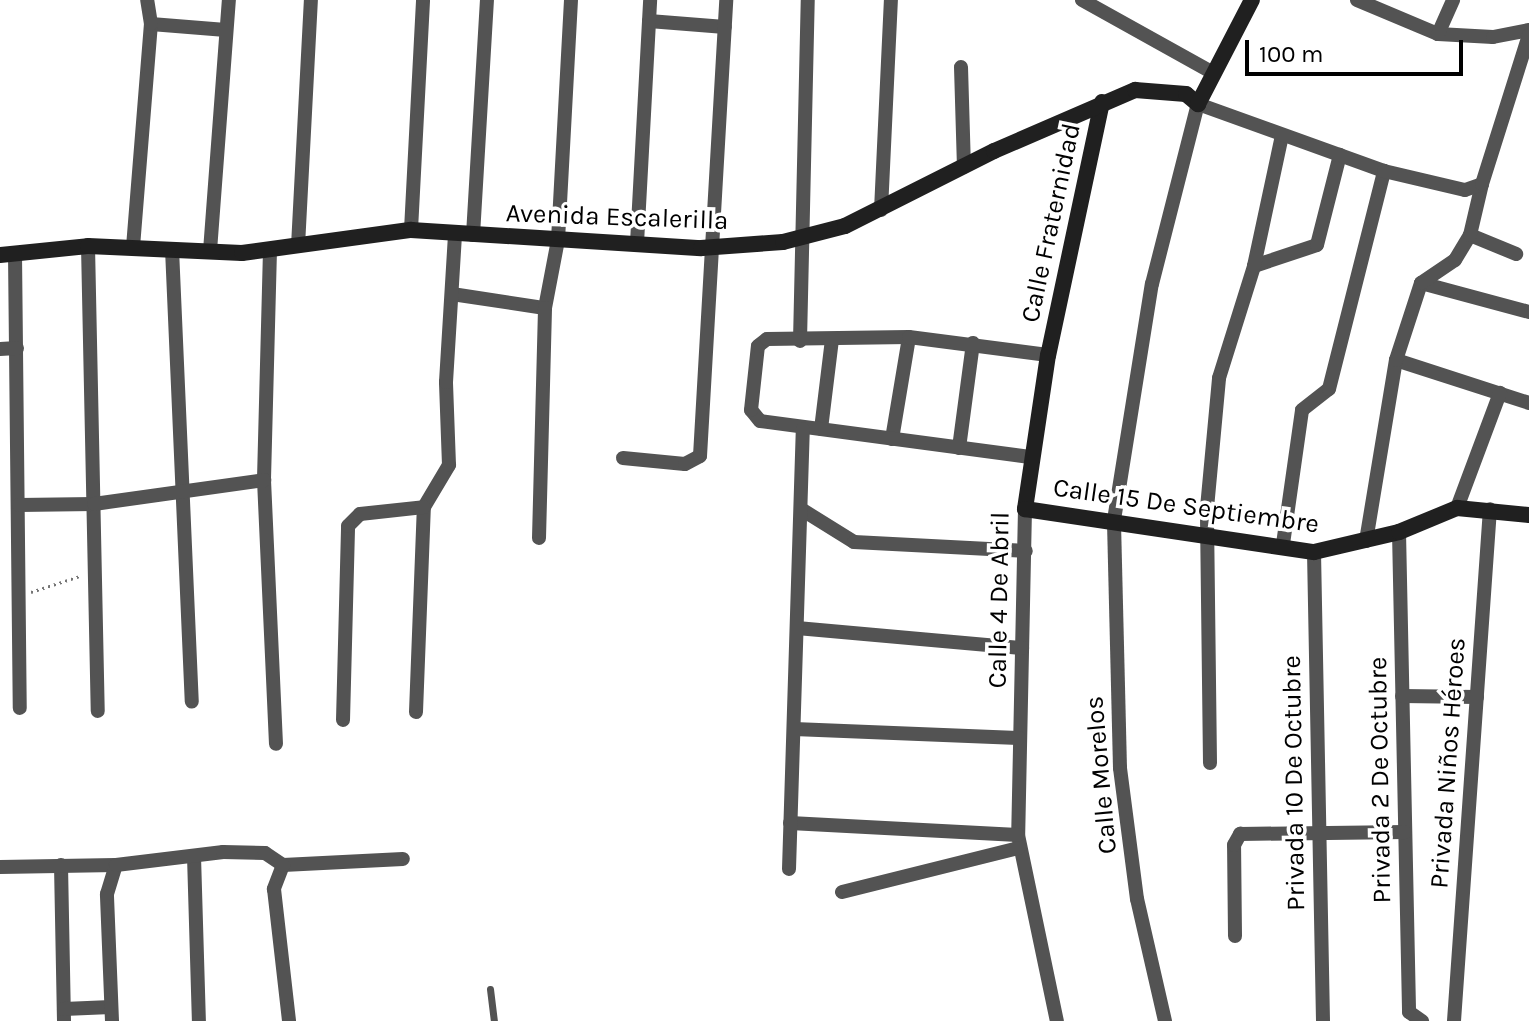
<!DOCTYPE html>
<html>
<head>
<meta charset="utf-8">
<style>
	body { margin:0 }
	#map { position:relative; width:1529px; height:1021px; overflow:hidden; background:#fff; font-family:Karla,sans-serif }
	div>[style] { position:absolute }
	[style*='--x'] { left:calc(var(--x)*1px); top:calc(var(--y)*1px); width:calc(var(--w)*1px); rotate:calc(var(--a)*1deg) }
	.path>* { height:3px; margin-top:-1.5px; transform-origin:0; background:repeating-linear-gradient(90deg,#757575 0 2px,transparent 0 6px) }
	.lane>* { height:7px; margin:-3.5px; padding:0 3.5px; transform-origin:3.5px; border-radius:3.5px; background:#535353 }
	.street>* { height:14px; margin:-7px; padding:0 7px; transform-origin:7px; border-radius:7px; background:#535353 }
	.secondary>* { height:16px; margin:-8px; padding:0 8px; transform-origin:8px; border-radius:8px; background:#202020 }
	span { translate:-50% -50%; white-space:nowrap; text-align:center; line-height:1.15; -webkit-text-stroke:7px #fff; paint-order:stroke }
	.street-label { font-size:26px; color:#000 }
	.scale { position:absolute; left:1245px; top:40px; width:218px; height:36px; box-sizing:border-box; border:4px solid #000; border-top:0; padding-left:10px; font-size:24px; line-height:28px; white-space:nowrap; color:#000; -webkit-text-stroke:6px #fff; paint-order:stroke }
</style>
</head>
<body>
<div id="map">
	<div class="path">
		<i style="--x:31;--y:592;--w:52;--a:-18.1"></i>
	</div>
	<div class="lane">
		<i style="--x:490;--y:989;--w:32;--a:83"></i>
	</div>
	<div class="street">
		<i style="--x:1082;--y:0;--w:150;--a:29.1"></i>
		<i style="--x:1357;--y:0;--w:88;--a:22.8"></i>
		<i style="--x:1438;--y:34;--w:55;--a:3.1"></i>
		<i style="--x:1493;--y:37;--w:37;--a:-11"></i>
		<i style="--x:649;--y:21;--w:76;--a:4.5"></i>
		<i style="--x:151;--y:24;--w:75;--a:4.6"></i>
		<i style="--x:1438;--y:34;--w:37;--a:-66"></i>
		<i style="--x:961;--y:67;--w:100;--a:88.3"></i>
		<i style="--x:881;--y:210;--w:210;--a:-87.3"></i>
		<i style="--x:411;--y:230;--w:230;--a:-87"></i>
		<i style="--x:473;--y:235;--w:235;--a:-86.6"></i>
		<i style="--x:1470;--y:235;--w:50;--a:22.4"></i>
		<i style="--x:637;--y:243;--w:243;--a:-86.9"></i>
		<i style="--x:88;--y:246;--w:465;--a:88.8"></i>
		<i style="--x:298;--y:246;--w:246;--a:-87"></i>
		<i style="--x:133;--y:247;--w:224;--a:-85.4"></i>
		<i style="--x:151;--y:24;--w:24;--a:-99"></i>
		<i style="--x:172;--y:249;--w:453;--a:87.5"></i>
		<i style="--x:270;--y:250;--w:230;--a:91.5"></i>
		<i style="--x:264;--y:480;--w:264;--a:87.4"></i>
		<i style="--x:210;--y:251;--w:252;--a:-85.7"></i>
		<i style="--x:15;--y:254;--w:454;--a:89.4"></i>
		<i style="--x:1254;--y:266;--w:66;--a:-18.4"></i>
		<i style="--x:1317;--y:245;--w:93;--a:-75.7"></i>
		<i style="--x:1421;--y:283;--w:112;--a:15"></i>
		<i style="--x:452;--y:294;--w:94;--a:8.6"></i>
		<i style="--x:545;--y:308;--w:69;--a:-79.2"></i>
		<i style="--x:558;--y:240;--w:240;--a:-86.9"></i>
		<i style="--x:800;--y:341;--w:341;--a:-88.7"></i>
		<i style="--x:0;--y:349;--w:17;--a:-3"></i>
		<i style="--x:1396;--y:360;--w:140;--a:17.9"></i>
		<i style="--x:821;--y:429;--w:90;--a:-83"></i>
		<i style="--x:892;--y:439;--w:103;--a:-80.5"></i>
		<i style="--x:959;--y:448;--w:106;--a:-82.4"></i>
		<i style="--x:1030;--y:457;--w:272;--a:-172.4"></i>
		<i style="--x:760;--y:421;--w:14;--a:-129"></i>
		<i style="--x:751;--y:410;--w:64;--a:-83.8"></i>
		<i style="--x:758;--y:346;--w:11;--a:-38"></i>
		<i style="--x:767;--y:339;--w:142;--a:-0.8"></i>
		<i style="--x:909;--y:337;--w:140;--a:7.4"></i>
		<i style="--x:623;--y:458;--w:62;--a:5.5"></i>
		<i style="--x:685;--y:464;--w:17;--a:-28"></i>
		<i style="--x:700;--y:456;--w:457;--a:-86.7"></i>
		<i style="--x:19;--y:505;--w:75;--a:-0.8"></i>
		<i style="--x:94;--y:504;--w:172;--a:-8"></i>
		<i style="--x:1457;--y:508;--w:123;--a:-69.5"></i>
		<i style="--x:801;--y:509;--w:62;--a:31.9"></i>
		<i style="--x:854;--y:542;--w:172;--a:3"></i>
		<i style="--x:1025;--y:509;--w:326;--a:91.2"></i>
		<i style="--x:1018;--y:835;--w:190;--a:78.2"></i>
		<i style="--x:1399;--y:532;--w:480;--a:88.8"></i>
		<i style="--x:1409;--y:1012;--w:16;--a:35"></i>
		<i style="--x:539;--y:538;--w:230;--a:-88.5"></i>
		<i style="--x:1366;--y:541;--w:183;--a:-80.6"></i>
		<i style="--x:1396;--y:360;--w:81;--a:-72"></i>
		<i style="--x:1421;--y:283;--w:41;--a:-34.1"></i>
		<i style="--x:1455;--y:260;--w:29;--a:-59"></i>
		<i style="--x:1470;--y:235;--w:52;--a:-76.8"></i>
		<i style="--x:1283;--y:544;--w:135;--a:-81.9"></i>
		<i style="--x:1302;--y:410;--w:34;--a:-38"></i>
		<i style="--x:1329;--y:389;--w:225;--a:-75.8"></i>
		<i style="--x:1314;--y:552;--w:469;--a:88.9"></i>
		<i style="--x:797;--y:628;--w:226;--a:5.1"></i>
		<i style="--x:1402;--y:696;--w:75;--a:0.8"></i>
		<i style="--x:416;--y:712;--w:205;--a:-87.8"></i>
		<i style="--x:424;--y:507;--w:49;--a:-59.2"></i>
		<i style="--x:449;--y:465;--w:83;--a:-92.1"></i>
		<i style="--x:446;--y:382;--w:148;--a:-86.5"></i>
		<i style="--x:343;--y:720;--w:194;--a:-88.5"></i>
		<i style="--x:348;--y:526;--w:17;--a:-45"></i>
		<i style="--x:360;--y:514;--w:64;--a:-6.2"></i>
		<i style="--x:794;--y:729;--w:225;--a:2.3"></i>
		<i style="--x:1210;--y:763;--w:255;--a:-90.7"></i>
		<i style="--x:1207;--y:508;--w:131;--a:-84.7"></i>
		<i style="--x:1219;--y:378;--w:117;--a:-72.6"></i>
		<i style="--x:1254;--y:266;--w:134;--a:-77.9"></i>
		<i style="--x:790;--y:823;--w:228;--a:3"></i>
		<i style="--x:194;--y:856;--w:165;--a:88.3"></i>
		<i style="--x:61;--y:865;--w:156;--a:88.9"></i>
		<i style="--x:283;--y:865;--w:26;--a:111"></i>
		<i style="--x:274;--y:889;--w:133;--a:83.5"></i>
		<i style="--x:283;--y:865;--w:120;--a:-2.9"></i>
		<i style="--x:0;--y:867;--w:116;--a:-1"></i>
		<i style="--x:789;--y:869;--w:440;--a:-88.2"></i>
		<i style="--x:842;--y:892;--w:182;--a:-14"></i>
		<i style="--x:1235;--y:936;--w:91;--a:-90.6"></i>
		<i style="--x:1234;--y:845;--w:13;--a:-61"></i>
		<i style="--x:1240;--y:834;--w:165;--a:-0.7"></i>
		<i style="--x:64;--y:1009;--w:47;--a:-2.4"></i>
		<i style="--x:112;--y:1021;--w:127;--a:-92.3"></i>
		<i style="--x:107;--y:894;--w:30;--a:-73"></i>
		<i style="--x:116;--y:865;--w:108;--a:-6.9"></i>
		<i style="--x:223;--y:852;--w:42;--a:1.4"></i>
		<i style="--x:265;--y:853;--w:22;--a:34"></i>
		<i style="--x:1165;--y:1021;--w:125;--a:-102.9"></i>
		<i style="--x:1137;--y:899;--w:132;--a:-97.4"></i>
		<i style="--x:1120;--y:768;--w:248;--a:-91.4"></i>
		<i style="--x:1114;--y:520;--w:239;--a:-80.9"></i>
		<i style="--x:1152;--y:284;--w:186;--a:-75.7"></i>
		<i style="--x:1198;--y:104;--w:198;--a:19.8"></i>
		<i style="--x:1384;--y:171;--w:83;--a:13.2"></i>
		<i style="--x:1465;--y:190;--w:18;--a:-19"></i>
		<i style="--x:1482;--y:184;--w:156;--a:-72.5"></i>
		<i style="--x:1454;--y:1021;--w:513;--a:-85.98"></i>
	</div>
	<div class="secondary">
		<i style="--x:1102;--y:102;--w:259;--a:102"></i>
		<i style="--x:1048;--y:355;--w:156;--a:98.5"></i>
		<i style="--x:1025;--y:509;--w:292;--a:8.5"></i>
		<i style="--x:1314;--y:552;--w:87;--a:-13.2"></i>
		<i style="--x:1399;--y:532;--w:63;--a:-22.5"></i>
		<i style="--x:1457;--y:508;--w:72;--a:5.6"></i>
		<i style="--x:0;--y:255;--w:88;--a:-5.8"></i>
		<i style="--x:88;--y:246;--w:154;--a:2.6"></i>
		<i style="--x:242;--y:253;--w:171;--a:-7.8"></i>
		<i style="--x:411;--y:230;--w:291;--a:3.6"></i>
		<i style="--x:701;--y:248;--w:82;--a:-4.2"></i>
		<i style="--x:783;--y:242;--w:64;--a:-14.5"></i>
		<i style="--x:845;--y:226;--w:167;--a:-26.7"></i>
		<i style="--x:994;--y:151;--w:154;--a:-23.4"></i>
		<i style="--x:1135;--y:90;--w:51;--a:4.5"></i>
		<i style="--x:1186;--y:94;--w:16;--a:40"></i>
		<i style="--x:1198;--y:104;--w:117;--a:-62.6"></i>
	</div>
	<div class="street-label">
		<span style="left:617px;top:217px;rotate:2deg">Avenida Escalerilla</span>
		<span style="left:1051px;top:223px;rotate:-78deg">Calle Fraternidad</span>
		<span style="left:1186px;top:506px;rotate:8deg">Calle 15 De Septiembre</span>
		<span style="left:999px;top:600px;rotate:-89deg">Calle 4 De Abril</span>
		<span style="left:1448px;top:763px;rotate:-86deg">Privada Niños Héroes</span>
		<span style="left:1101px;top:775px;rotate:-95deg">Calle Morelos</span>
		<span style="left:1380px;top:780px;rotate:-91deg">Privada 2 De Octubre</span>
		<span style="left:1294px;top:783px;rotate:-91deg">Privada 10 De Octubre</span>
	</div>
	<div class="scale">100 m</div>
</div>
</body>
</html>
